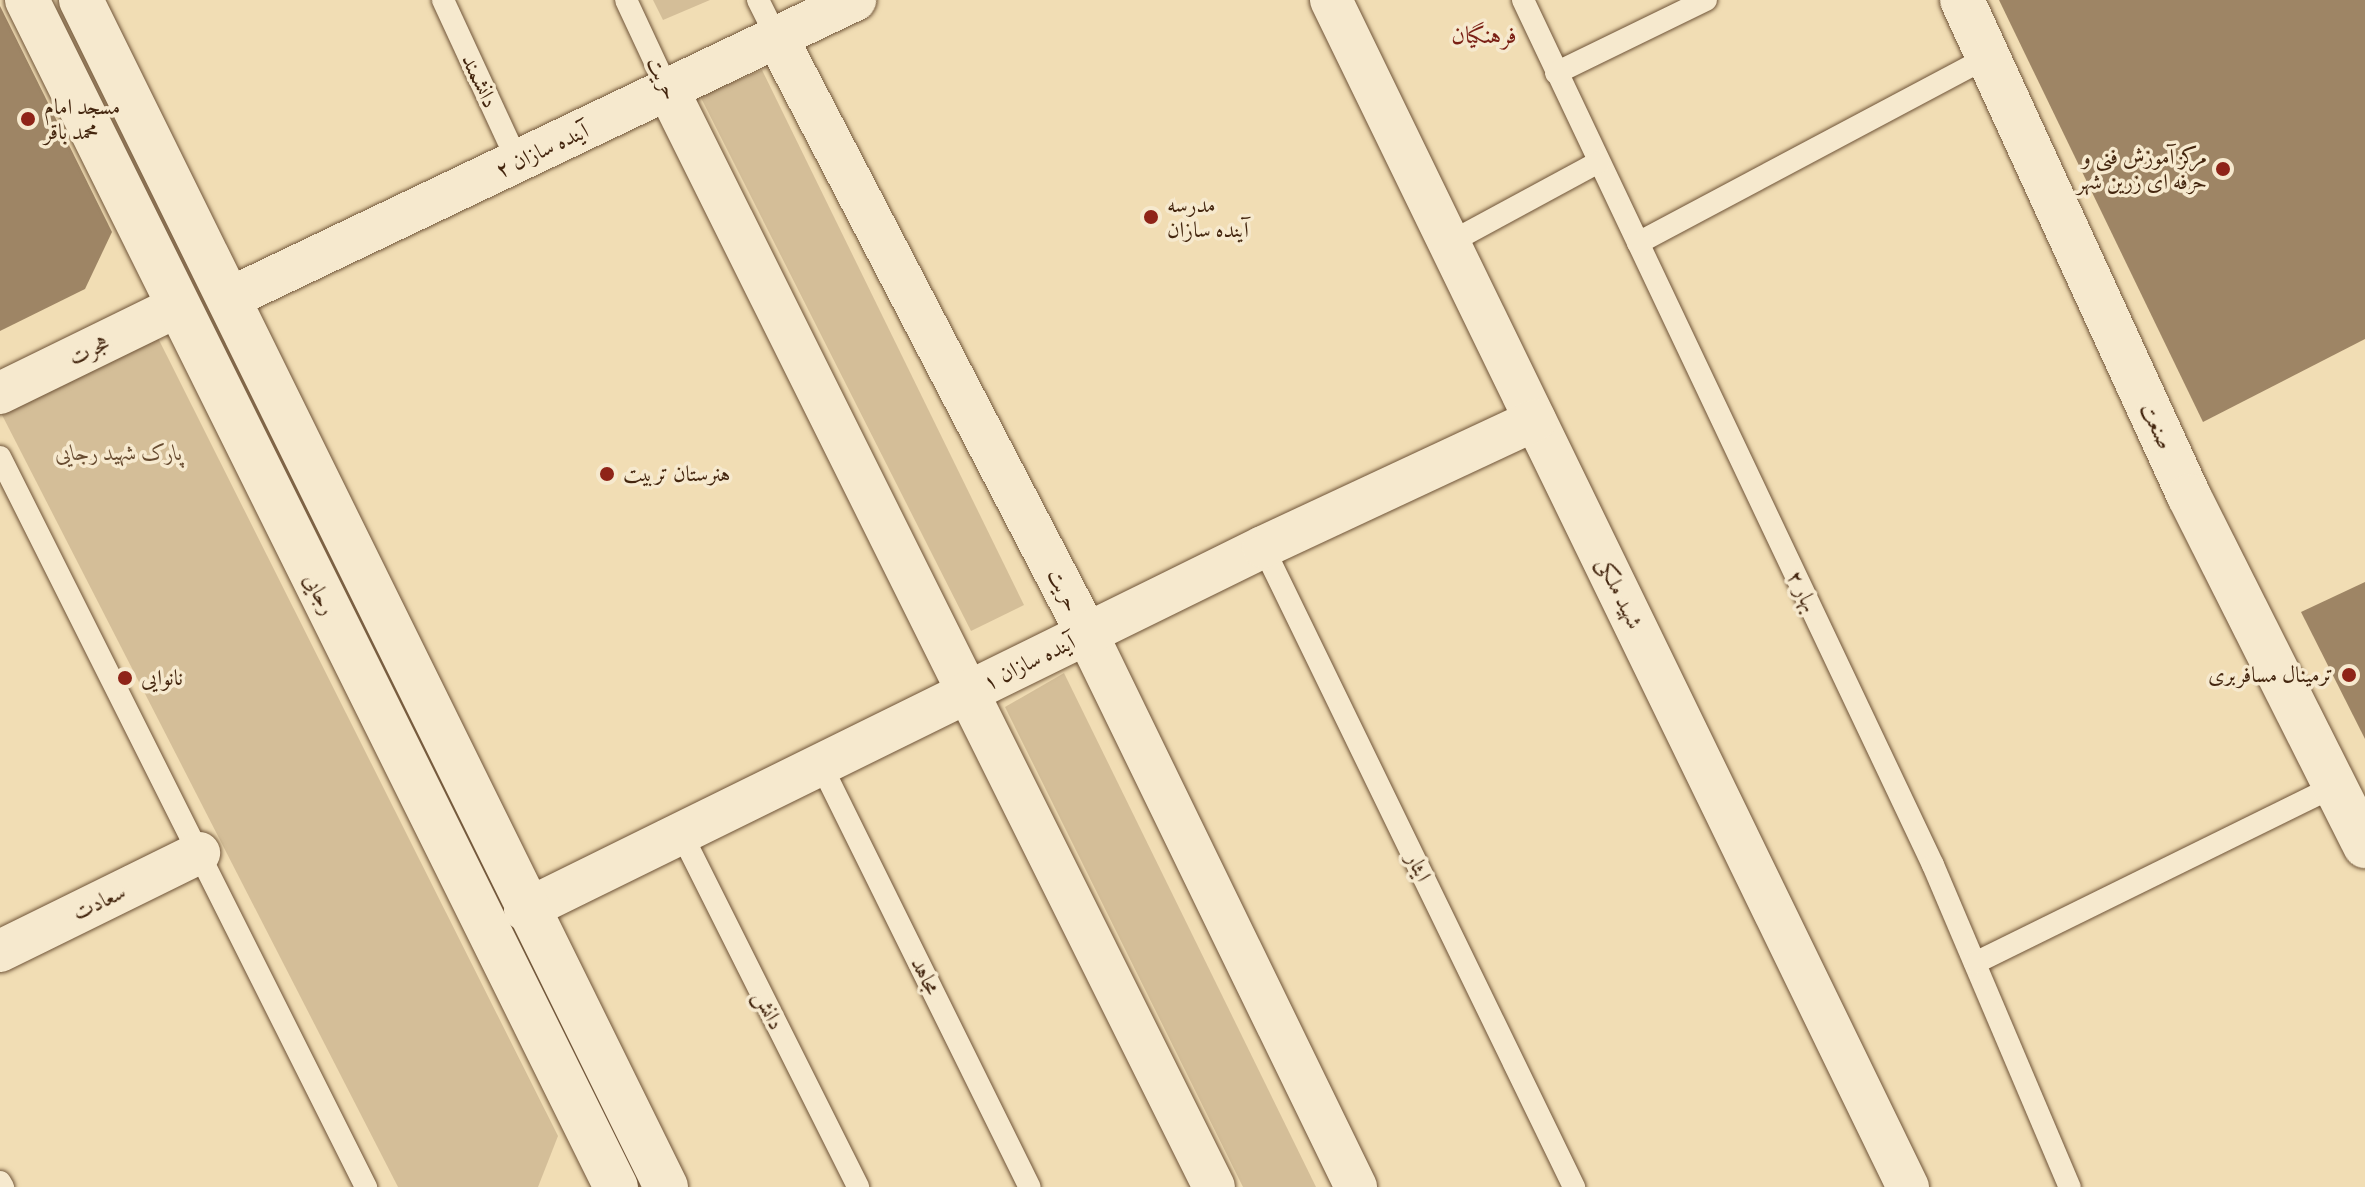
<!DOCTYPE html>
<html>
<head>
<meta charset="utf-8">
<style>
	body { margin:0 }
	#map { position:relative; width:2365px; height:1187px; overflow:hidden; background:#f1ddb4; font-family:"IM FELL Great Primer",Amiri,serif }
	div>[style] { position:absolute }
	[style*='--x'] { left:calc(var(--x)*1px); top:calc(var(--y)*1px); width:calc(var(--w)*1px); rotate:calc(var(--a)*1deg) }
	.green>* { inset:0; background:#d4be98 }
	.building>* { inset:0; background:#9e8565 }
	.roads { filter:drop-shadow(0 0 2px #6f5438) drop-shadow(0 0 2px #6f5438) }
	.lane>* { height:22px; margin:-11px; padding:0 11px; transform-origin:11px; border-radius:11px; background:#f6e9ce }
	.street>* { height:42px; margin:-21px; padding:0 21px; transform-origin:21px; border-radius:21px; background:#f6e9ce }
	.secondary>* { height:44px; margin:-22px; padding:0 22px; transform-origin:22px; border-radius:22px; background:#f6e9ce }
	.dots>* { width:22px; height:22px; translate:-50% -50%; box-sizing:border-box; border:4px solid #f6e9ce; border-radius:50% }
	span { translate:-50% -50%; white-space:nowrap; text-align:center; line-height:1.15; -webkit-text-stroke:7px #f6e9ce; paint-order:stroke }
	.street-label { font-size:22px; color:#44260f }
	.poi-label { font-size:22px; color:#44260f }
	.left { translate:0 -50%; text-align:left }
	.right { translate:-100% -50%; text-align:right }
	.park-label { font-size:22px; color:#684c31; font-style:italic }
	.neighbourhood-label { font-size:24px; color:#7a1f14 }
</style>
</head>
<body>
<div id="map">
	<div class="green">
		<i style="clip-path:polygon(653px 0,710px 0,663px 20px)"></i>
		<i style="clip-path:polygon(762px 70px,1024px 605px,971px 631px,700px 96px)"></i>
		<i style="clip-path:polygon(153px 328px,558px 1136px,538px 1187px,398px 1187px,0 411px)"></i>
		<i style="clip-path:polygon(1064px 673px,1316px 1187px,1243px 1187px,1005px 707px)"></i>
	</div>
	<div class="building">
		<i style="clip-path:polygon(1999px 0,2365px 0,2365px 339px,2203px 422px)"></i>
		<i style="clip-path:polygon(0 6px,112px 232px,85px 289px,0 331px)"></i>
		<i style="clip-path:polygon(2365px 582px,2365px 739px,2301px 612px)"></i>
	</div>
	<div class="roads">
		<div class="lane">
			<i style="--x:443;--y:0;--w:179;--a:65.2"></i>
			<i style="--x:626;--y:0;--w:99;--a:65"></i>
			<i style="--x:758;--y:0;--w:42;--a:63.4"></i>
			<i style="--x:1523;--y:0;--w:957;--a:64.64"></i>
			<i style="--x:1933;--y:865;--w:350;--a:67"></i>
			<i style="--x:1556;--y:73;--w:167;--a:-26"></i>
			<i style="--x:1449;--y:243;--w:170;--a:-28.4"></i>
			<i style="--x:1638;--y:243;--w:396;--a:-28"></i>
			<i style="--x:0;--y:457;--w:817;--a:63.37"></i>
			<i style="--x:1263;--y:547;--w:712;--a:64.08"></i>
			<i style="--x:821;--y:765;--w:471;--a:63.7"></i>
			<i style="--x:681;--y:833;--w:396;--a:63.4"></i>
			<i style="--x:1975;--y:963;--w:401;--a:-26.2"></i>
			<i style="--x:0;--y:1182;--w:6;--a:59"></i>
		</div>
		<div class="street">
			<i style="--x:1331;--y:0;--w:1320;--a:64.08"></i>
			<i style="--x:777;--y:38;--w:672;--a:62.52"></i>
			<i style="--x:1087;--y:634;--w:615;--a:64.06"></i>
			<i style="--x:668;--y:90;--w:1225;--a:63.54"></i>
			<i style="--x:228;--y:299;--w:695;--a:-25.5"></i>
			<i style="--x:0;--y:393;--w:198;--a:-26"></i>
			<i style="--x:525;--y:910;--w:822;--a:-26.19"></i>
			<i style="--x:1263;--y:547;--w:300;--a:-25"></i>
			<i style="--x:0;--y:951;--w:222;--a:-26.2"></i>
		</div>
		<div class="secondary">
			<i style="--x:27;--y:0;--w:1325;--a:63.61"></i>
			<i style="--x:81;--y:0;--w:1323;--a:63.76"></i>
			<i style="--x:1962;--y:0;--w:545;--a:65.41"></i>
			<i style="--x:2189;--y:496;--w:392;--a:63.3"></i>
		</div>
	</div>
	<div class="dots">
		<i style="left:28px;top:119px;background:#8f2418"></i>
		<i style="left:2223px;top:169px;background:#8f2418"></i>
		<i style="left:1151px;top:217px;background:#8f2418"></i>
		<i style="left:607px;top:474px;background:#8f2418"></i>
		<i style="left:2349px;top:675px;background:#8f2418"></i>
		<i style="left:125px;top:678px;background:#8f2418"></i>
	</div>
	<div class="street-label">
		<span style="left:663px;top:78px;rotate:64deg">حریت</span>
		<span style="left:480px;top:81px;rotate:65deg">دانشمند</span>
		<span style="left:542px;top:150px;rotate:-25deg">آینده سازان ۲</span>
		<span style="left:89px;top:350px;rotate:-26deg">هجرت</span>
		<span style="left:2157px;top:426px;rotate:65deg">صنعت</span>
		<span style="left:1064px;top:590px;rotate:63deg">حریت</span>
		<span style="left:1803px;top:591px;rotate:65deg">بهار ۲</span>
		<span style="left:1620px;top:593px;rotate:64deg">شهید ملکی</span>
		<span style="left:320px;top:594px;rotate:63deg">رجایی</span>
		<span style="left:1029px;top:662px;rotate:-26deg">آینده سازان ۱</span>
		<span style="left:1419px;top:867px;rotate:64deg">ایثار</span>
		<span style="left:99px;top:902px;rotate:-26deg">سعادت</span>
		<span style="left:926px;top:976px;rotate:64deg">مجاهد</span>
		<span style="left:769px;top:1010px;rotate:63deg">دانش</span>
	</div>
	<div class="poi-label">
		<span class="left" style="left:44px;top:119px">مسجد امام<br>محمد باقر</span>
		<span class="right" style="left:2207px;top:169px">مرکز آموزش فنی و<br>حرفه ای زرین شهر</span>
		<span class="left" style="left:1167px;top:217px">مدرسه<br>آینده سازان</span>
		<span class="left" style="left:623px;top:474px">هنرستان تربیت</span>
		<span class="right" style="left:2333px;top:675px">ترمینال مسافربری</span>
		<span class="left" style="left:141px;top:678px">نانوایی</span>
	</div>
	<div class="park-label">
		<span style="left:119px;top:453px">پارک شهید رجایی</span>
	</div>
	<div class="neighbourhood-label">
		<span style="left:1484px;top:36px">فرهنگیان</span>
	</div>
</div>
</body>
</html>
